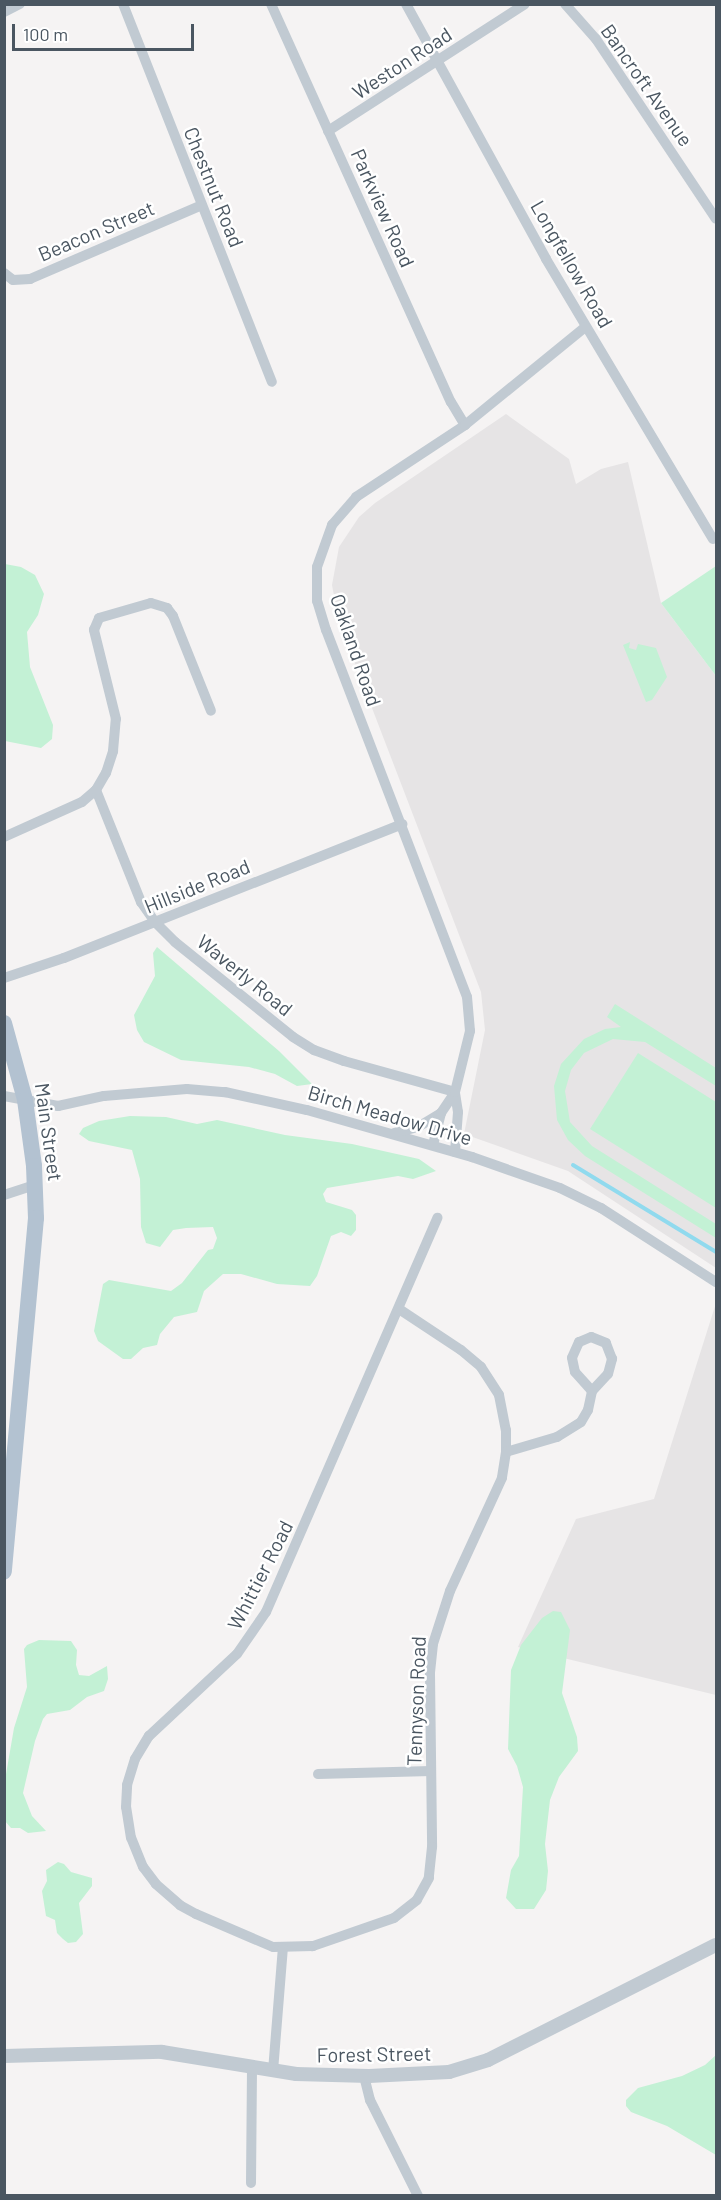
<!DOCTYPE html>
<html>
<head>
<meta charset="utf-8">
<style>
	body { margin:0 }
	#map { position:relative; width:721px; height:2200px; overflow:hidden; background:#f5f3f3; font-family:Barlow,sans-serif }
	div>[style] { position:absolute }
	[style*='--x'] { left:calc(var(--x)*1px); top:calc(var(--y)*1px); width:calc(var(--w)*1px); rotate:calc(var(--a)*1deg) }
	.education>* { inset:0; background:#e6e4e5 }
	.green>* { inset:0; background:#c3f1d5 }
	.stream>* { height:4px; margin:-2px; padding:0 2px; transform-origin:2px; border-radius:2px; background:#90daee }
	.minor>* { height:10px; margin:-5px; padding:0 5px; transform-origin:5px; border-radius:5px; background:#c1cad2 }
	.tertiary>* { height:14px; margin:-7px; padding:0 7px; transform-origin:7px; border-radius:7px; background:#c1cad2 }
	.primary>* { height:16px; margin:-8px; padding:0 8px; transform-origin:8px; border-radius:8px; background:#b3c2d1 }
	span { translate:-50% -50%; white-space:nowrap; text-align:center; line-height:1.15; -webkit-text-stroke:5px #fff; paint-order:stroke }
	.street-label { font-size:20px; color:#4a5661 }
	.frame { position:absolute; inset:0; border:6px solid #4a5661; pointer-events:none }
	.scale { position:absolute; left:12px; top:24px; width:182px; height:27px; box-sizing:border-box; border:3px solid #4a5661; border-top:0; padding-left:8px; font-size:18px; line-height:21px; white-space:nowrap; color:#4a5661; -webkit-text-stroke:4px #fff; paint-order:stroke }
</style>
</head>
<body>
<div id="map">
	<div class="education">
		<i style="clip-path:polygon(506px 414px,569px 459px,576px 484px,601px 469px,628px 462px,661px 603px,716px 676px,716px 1268px,568px 1171px,464px 1134px,485px 1030px,481px 992px,339px 622px,332px 585px,339px 547px,359px 517px,375px 503px)"></i>
		<i style="clip-path:polygon(716px 1303px,716px 1695px,518px 1647px,576px 1519px,654px 1499px)"></i>
	</div>
	<div class="green">
		<i style="clip-path:polygon(5px 564px,21px 567px,35px 575px,44px 594px,38px 615px,27px 632px,30px 667px,53px 725px,52px 739px,41px 748px,5px 741px)"></i>
		<i style="clip-path:polygon(716px 566px,716px 676px,661px 603px)"></i>
		<i style="clip-path:polygon(630px 642px,629px 648px,636px 650px,638px 644px,656px 648px,667px 677px,652px 700px,646px 702px,623px 645px)"></i>
		<i style="clip-path:polygon(157px 947px,279px 1051px,312px 1084px,297px 1086px,275px 1074px,249px 1067px,181px 1060px,144px 1042px,137px 1030px,134px 1015px,155px 976px,153px 953px)"></i>
		<i style="clip-path:polygon(615px 1004px,716px 1068px,716px 1086px,645px 1042px,613px 1039px,584px 1053px,571px 1070px,565px 1091px,570px 1122px,592px 1146px,716px 1224px,716px 1238px,585px 1156px,568px 1140px,557px 1120px,554px 1086px,561px 1064px,584px 1039px,605px 1029px,621px 1027px,607px 1017px)"></i>
		<i style="clip-path:polygon(638px 1053px,716px 1102px,716px 1208px,590px 1129px)"></i>
		<i style="clip-path:polygon(130px 1116px,166px 1117px,197px 1124px,217px 1120px,285px 1135px,352px 1144px,419px 1159px,436px 1171px,413px 1179px,398px 1176px,327px 1188px,323px 1194px,326px 1202px,352px 1210px,356px 1215px,356px 1230px,351px 1236px,341px 1232px,331px 1236px,317px 1276px,310px 1286px,277px 1284px,241px 1274px,223px 1274px,204px 1291px,197px 1312px,174px 1317px,160px 1334px,157px 1345px,143px 1348px,131px 1359px,123px 1359px,98px 1341px,94px 1331px,103px 1284px,109px 1280px,171px 1291px,182px 1283px,208px 1250px,213px 1249px,217px 1238px,213px 1227px,186px 1228px,173px 1230px,160px 1247px,146px 1243px,141px 1227px,140px 1179px,132px 1150px,89px 1141px,79px 1134px,83px 1128px,99px 1121px)"></i>
		<i style="clip-path:polygon(553px 1611px,561px 1612px,570px 1630px,562px 1693px,577px 1737px,578px 1751px,559px 1777px,550px 1800px,545px 1844px,548px 1871px,546px 1890px,534px 1909px,516px 1909px,506px 1898px,511px 1870px,519px 1856px,523px 1787px,517px 1766px,508px 1749px,511px 1670px,521px 1645px,542px 1618px)"></i>
		<i style="clip-path:polygon(39px 1640px,71px 1641px,77px 1650px,76px 1665px,79px 1675px,89px 1676px,107px 1666px,108px 1679px,104px 1691px,87px 1697px,70px 1710px,47px 1714px,43px 1719px,35px 1741px,23px 1793px,32px 1816px,46px 1831px,28px 1833px,20px 1828px,11px 1828px,5px 1821px,5px 1780px,14px 1728px,27px 1687px,24px 1649px,27px 1645px)"></i>
		<i style="clip-path:polygon(58px 1862px,64px 1864px,71px 1872px,92px 1878px,92px 1886px,79px 1903px,83px 1934px,76px 1942px,68px 1943px,63px 1939px,57px 1933px,55px 1920px,46px 1916px,42px 1891px,47px 1881px,46px 1870px)"></i>
		<i style="clip-path:polygon(716px 2055px,716px 2155px,667px 2126px,631px 2112px,626px 2106px,626px 2100px,638px 2088px,682px 2076px,705px 2065px)"></i>
	</div>
	<div class="stream">
		<i style="--x:573;--y:1165;--w:167;--a:31.3"></i>
	</div>
	<div class="minor">
		<i style="--x:123;--y:4;--w:406;--a:68.5"></i>
		<i style="--x:271;--y:4;--w:437;--a:65.7"></i>
		<i style="--x:451;--y:402;--w:27;--a:59"></i>
		<i style="--x:406;--y:4;--w:291;--a:61.2"></i>
		<i style="--x:546;--y:259;--w:326;--a:59.2"></i>
		<i style="--x:565;--y:4;--w:47;--a:48.5"></i>
		<i style="--x:596;--y:39;--w:216;--a:56.3"></i>
		<i style="--x:4;--y:12;--w:18;--a:-27"></i>
		<i style="--x:328;--y:131;--w:234;--a:-32.8"></i>
		<i style="--x:4;--y:273;--w:11;--a:38"></i>
		<i style="--x:13;--y:280;--w:17;--a:-3"></i>
		<i style="--x:30;--y:279;--w:187;--a:-23.3"></i>
		<i style="--x:96;--y:790;--w:121;--a:68.1"></i>
		<i style="--x:141;--y:902;--w:24;--a:55"></i>
		<i style="--x:155;--y:922;--w:28;--a:45"></i>
		<i style="--x:175;--y:942;--w:151;--a:38.8"></i>
		<i style="--x:293;--y:1037;--w:25;--a:32"></i>
		<i style="--x:314;--y:1050;--w:32;--a:20"></i>
		<i style="--x:344;--y:1061;--w:115;--a:15.6"></i>
		<i style="--x:4;--y:837;--w:85;--a:-24.2"></i>
		<i style="--x:82;--y:802;--w:18;--a:-41"></i>
		<i style="--x:96;--y:790;--w:20;--a:-60"></i>
		<i style="--x:106;--y:773;--w:23;--a:-72"></i>
		<i style="--x:113;--y:751;--w:32;--a:-85"></i>
		<i style="--x:116;--y:719;--w:92;--a:-103.9"></i>
		<i style="--x:94;--y:630;--w:13;--a:-67"></i>
		<i style="--x:99;--y:618;--w:54;--a:-16.1"></i>
		<i style="--x:151;--y:603;--w:17;--a:17"></i>
		<i style="--x:167;--y:608;--w:10;--a:53"></i>
		<i style="--x:173;--y:616;--w:102;--a:68.2"></i>
		<i style="--x:4;--y:978;--w:63;--a:-18.4"></i>
		<i style="--x:64;--y:958;--w:364;--a:-21.6"></i>
		<i style="--x:4;--y:1096;--w:55;--a:10.5"></i>
		<i style="--x:58;--y:1106;--w:47;--a:-12.3"></i>
		<i style="--x:104;--y:1096;--w:83;--a:-4.8"></i>
		<i style="--x:187;--y:1089;--w:38;--a:5"></i>
		<i style="--x:225;--y:1092;--w:84;--a:12.4"></i>
		<i style="--x:307;--y:1110;--w:172;--a:15.9"></i>
		<i style="--x:472;--y:1157;--w:93;--a:19.4"></i>
		<i style="--x:560;--y:1188;--w:46;--a:26"></i>
		<i style="--x:601;--y:1208;--w:137;--a:32.8"></i>
		<i style="--x:394;--y:1133;--w:25;--a:-14"></i>
		<i style="--x:418;--y:1127;--w:27;--a:-31"></i>
		<i style="--x:433;--y:1145;--w:33;--a:-76"></i>
		<i style="--x:441;--y:1113;--w:25;--a:-56"></i>
		<i style="--x:455;--y:1152;--w:40;--a:-85.7"></i>
		<i style="--x:458;--y:1112;--w:20;--a:-99"></i>
		<i style="--x:455;--y:1092;--w:63;--a:-76.2"></i>
		<i style="--x:470;--y:1031;--w:34;--a:-95"></i>
		<i style="--x:467;--y:997;--w:393;--a:-111"></i>
		<i style="--x:326;--y:630;--w:30;--a:-107"></i>
		<i style="--x:317;--y:601;--w:34;--a:-90"></i>
		<i style="--x:317;--y:567;--w:45;--a:-70.3"></i>
		<i style="--x:332;--y:525;--w:37;--a:-49"></i>
		<i style="--x:356;--y:497;--w:131;--a:-33.4"></i>
		<i style="--x:465;--y:425;--w:155;--a:-39.2"></i>
		<i style="--x:4;--y:1195;--w:33;--a:-18"></i>
		<i style="--x:399;--y:1309;--w:74;--a:33.5"></i>
		<i style="--x:461;--y:1350;--w:26;--a:40"></i>
		<i style="--x:481;--y:1367;--w:33;--a:57"></i>
		<i style="--x:499;--y:1395;--w:36;--a:79"></i>
		<i style="--x:506;--y:1430;--w:22;--a:90"></i>
		<i style="--x:506;--y:1452;--w:26;--a:99"></i>
		<i style="--x:502;--y:1478;--w:124;--a:114.7"></i>
		<i style="--x:450;--y:1591;--w:56;--a:107.8"></i>
		<i style="--x:433;--y:1644;--w:30;--a:96"></i>
		<i style="--x:430;--y:1674;--w:173;--a:89.3"></i>
		<i style="--x:432;--y:1847;--w:31;--a:96"></i>
		<i style="--x:429;--y:1878;--w:25;--a:119"></i>
		<i style="--x:417;--y:1900;--w:29;--a:142"></i>
		<i style="--x:394;--y:1918;--w:86;--a:160.9"></i>
		<i style="--x:313;--y:1946;--w:40;--a:178.6"></i>
		<i style="--x:273;--y:1947;--w:84;--a:-156.8"></i>
		<i style="--x:196;--y:1914;--w:18;--a:-151"></i>
		<i style="--x:180;--y:1905;--w:32;--a:-139"></i>
		<i style="--x:156;--y:1884;--w:21;--a:-127"></i>
		<i style="--x:143;--y:1867;--w:31;--a:-112"></i>
		<i style="--x:131;--y:1838;--w:31;--a:-99"></i>
		<i style="--x:126;--y:1807;--w:22;--a:-87"></i>
		<i style="--x:127;--y:1785;--w:27;--a:-73"></i>
		<i style="--x:135;--y:1759;--w:27;--a:-59"></i>
		<i style="--x:149;--y:1736;--w:120;--a:-43"></i>
		<i style="--x:237;--y:1654;--w:51;--a:-55.4"></i>
		<i style="--x:266;--y:1612;--w:430;--a:-66.5"></i>
		<i style="--x:506;--y:1452;--w:53;--a:-16.4"></i>
		<i style="--x:557;--y:1437;--w:28;--a:-32"></i>
		<i style="--x:581;--y:1422;--w:14;--a:-60"></i>
		<i style="--x:588;--y:1410;--w:19;--a:-78"></i>
		<i style="--x:592;--y:1391;--w:23;--a:-47"></i>
		<i style="--x:608;--y:1374;--w:16;--a:-75"></i>
		<i style="--x:612;--y:1359;--w:17;--a:-111"></i>
		<i style="--x:606;--y:1343;--w:16;--a:-158"></i>
		<i style="--x:591;--y:1337;--w:13;--a:157"></i>
		<i style="--x:579;--y:1342;--w:17;--a:114"></i>
		<i style="--x:572;--y:1358;--w:14;--a:78"></i>
		<i style="--x:575;--y:1372;--w:25;--a:48"></i>
		<i style="--x:318;--y:1774;--w:113;--a:-1.5"></i>
		<i style="--x:273;--y:2071;--w:123;--a:-85.4"></i>
		<i style="--x:364;--y:2076;--w:25;--a:76"></i>
		<i style="--x:370;--y:2100;--w:107;--a:63.4"></i>
		<i style="--x:251;--y:2183;--w:114;--a:-89.5"></i>
	</div>
	<div class="tertiary">
		<i style="--x:4;--y:2056;--w:158;--a:-1.5"></i>
		<i style="--x:162;--y:2052;--w:136;--a:9.3"></i>
		<i style="--x:296;--y:2074;--w:73;--a:1.6"></i>
		<i style="--x:369;--y:2076;--w:80;--a:-2.9"></i>
		<i style="--x:449;--y:2072;--w:41;--a:-17.1"></i>
		<i style="--x:488;--y:2060;--w:255;--a:-26.8"></i>
	</div>
	<div class="primary">
		<i style="--x:4;--y:1023;--w:80;--a:74.7"></i>
		<i style="--x:25;--y:1100;--w:67;--a:82.2"></i>
		<i style="--x:34;--y:1166;--w:52;--a:87.8"></i>
		<i style="--x:36;--y:1218;--w:355;--a:95.2"></i>
	</div>
	<div class="street-label">
		<span style="left:402px;top:63px;rotate:-33deg">Weston Road</span>
		<span style="left:647px;top:85px;rotate:55deg">Bancroft Avenue</span>
		<span style="left:214px;top:187px;rotate:68deg">Chestnut Road</span>
		<span style="left:383px;top:208px;rotate:66deg">Parkview Road</span>
		<span style="left:96px;top:231px;rotate:-23deg">Beacon Street</span>
		<span style="left:572px;top:264px;rotate:60deg">Longfellow Road</span>
		<span style="left:356px;top:650px;rotate:71deg">Oakland Road</span>
		<span style="left:197px;top:886px;rotate:-22deg">Hillside Road</span>
		<span style="left:245px;top:975px;rotate:39deg">Waverly Road</span>
		<span style="left:390px;top:1115px;rotate:16deg">Birch Meadow Drive</span>
		<span style="left:49px;top:1132px;rotate:82deg">Main Street</span>
		<span style="left:260px;top:1575px;rotate:-63deg">Whittier Road</span>
		<span style="left:416px;top:1701px;rotate:-88deg">Tennyson Road</span>
		<span style="left:374px;top:2054px;rotate:-1deg">Forest Street</span>
	</div>
	<div class="frame"></div>
	<div class="scale">100 m</div>
</div>
</body>
</html>
